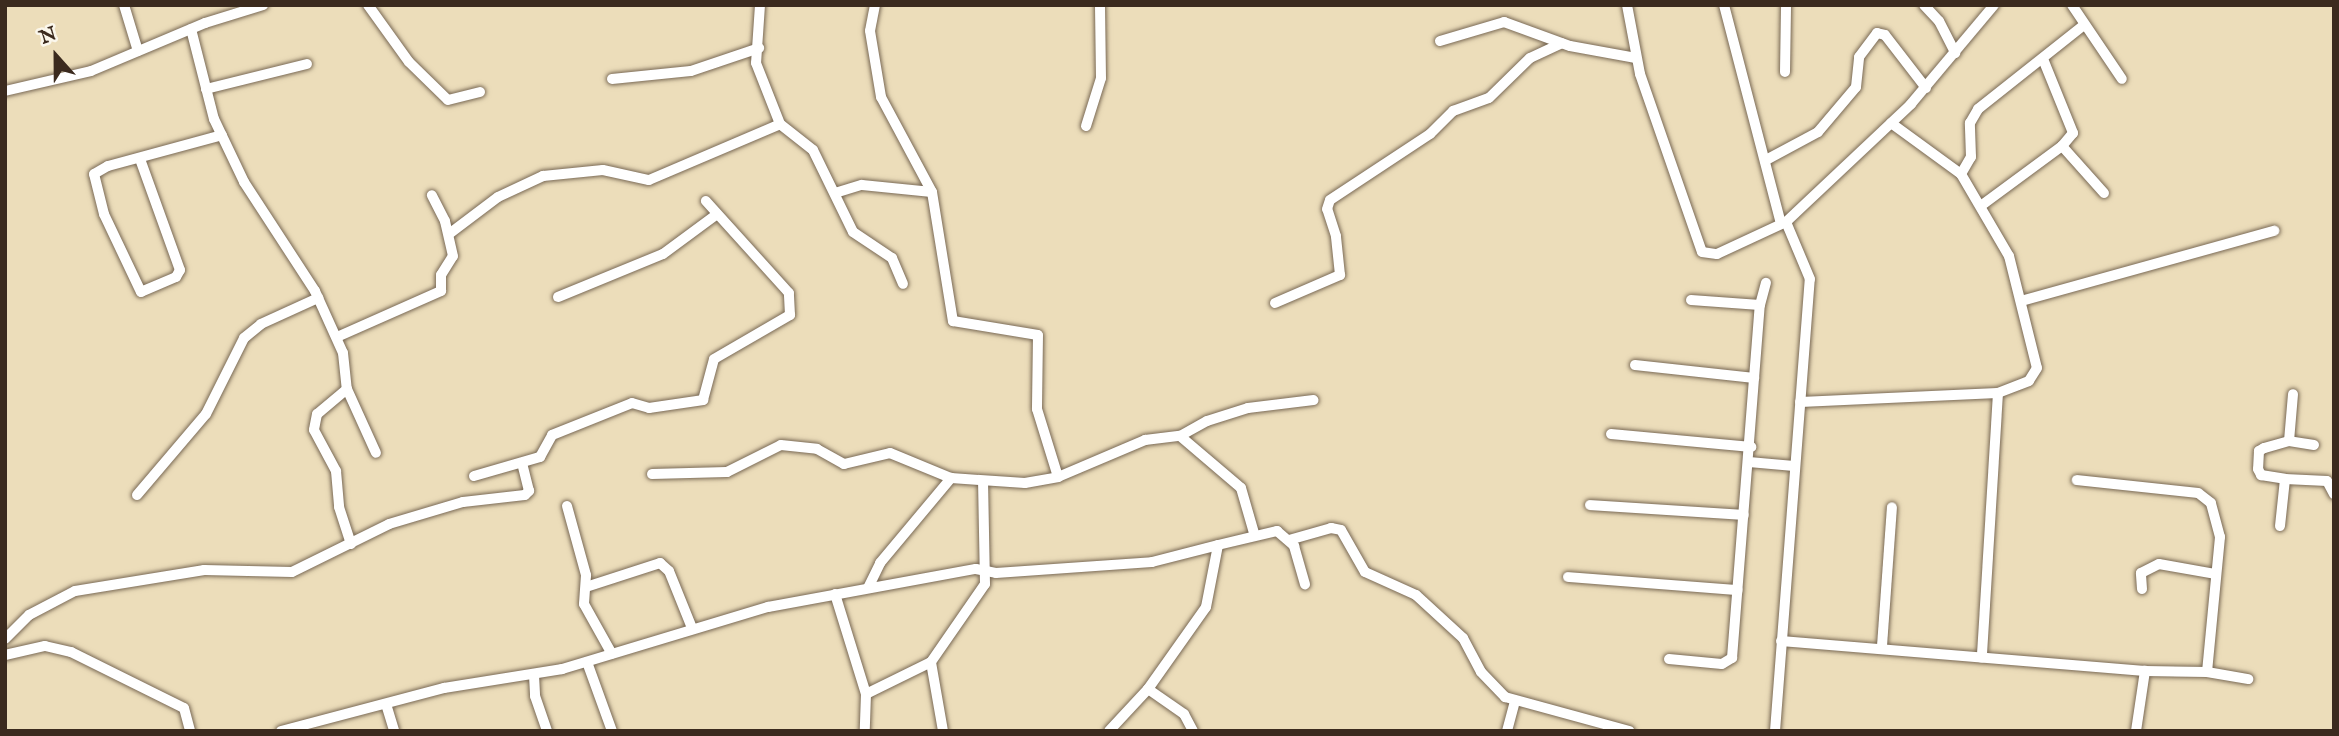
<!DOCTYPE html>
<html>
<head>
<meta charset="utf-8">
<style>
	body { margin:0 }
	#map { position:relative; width:2339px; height:736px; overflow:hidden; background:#ecddba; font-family:"IM FELL English",serif }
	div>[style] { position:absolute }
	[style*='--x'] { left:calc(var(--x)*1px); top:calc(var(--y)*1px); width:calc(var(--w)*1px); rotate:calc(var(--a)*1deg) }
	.roads { filter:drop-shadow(0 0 2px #796955) drop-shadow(0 0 2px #796955) }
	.minor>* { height:10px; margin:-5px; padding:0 5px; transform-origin:5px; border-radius:5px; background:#fff }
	span { translate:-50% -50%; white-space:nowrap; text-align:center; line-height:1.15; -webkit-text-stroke:5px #fbf7ec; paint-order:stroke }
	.frame { position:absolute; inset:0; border:7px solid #3b2a1e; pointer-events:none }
	.north { position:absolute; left:21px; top:21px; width:70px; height:70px; -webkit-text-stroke:5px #fbf7ec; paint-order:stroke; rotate:339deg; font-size:19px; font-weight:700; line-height:28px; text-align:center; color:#3b2a1e }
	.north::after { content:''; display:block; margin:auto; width:24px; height:32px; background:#3b2a1e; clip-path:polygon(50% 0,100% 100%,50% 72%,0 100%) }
</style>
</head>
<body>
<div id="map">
	<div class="roads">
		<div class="minor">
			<i style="--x:124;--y:5;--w:48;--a:73.1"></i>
			<i style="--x:368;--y:5;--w:70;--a:54.3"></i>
			<i style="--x:409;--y:62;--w:54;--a:44.3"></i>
			<i style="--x:448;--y:100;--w:33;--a:-14"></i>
			<i style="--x:760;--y:5;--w:58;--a:93.9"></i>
			<i style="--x:756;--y:63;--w:66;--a:68.5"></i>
			<i style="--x:780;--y:124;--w:42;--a:38.2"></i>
			<i style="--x:813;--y:150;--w:91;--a:64"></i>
			<i style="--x:853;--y:232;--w:47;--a:33.7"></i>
			<i style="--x:892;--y:258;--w:28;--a:67"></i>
			<i style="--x:875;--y:5;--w:26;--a:101"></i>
			<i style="--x:870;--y:31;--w:67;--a:80.5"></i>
			<i style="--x:881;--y:97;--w:108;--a:61.8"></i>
			<i style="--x:1627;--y:5;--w:70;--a:79.3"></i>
			<i style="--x:1640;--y:74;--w:188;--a:70.8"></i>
			<i style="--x:1702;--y:252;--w:15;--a:8"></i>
			<i style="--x:1717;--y:254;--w:76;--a:-24.9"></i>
			<i style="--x:1724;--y:5;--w:226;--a:75.4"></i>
			<i style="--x:1924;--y:5;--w:22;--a:47"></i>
			<i style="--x:1939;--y:21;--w:36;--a:63"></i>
			<i style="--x:2072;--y:5;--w:89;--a:56"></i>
			<i style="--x:191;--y:29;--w:93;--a:75.7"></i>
			<i style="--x:214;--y:119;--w:70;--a:64.5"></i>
			<i style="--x:244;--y:182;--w:130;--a:56.9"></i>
			<i style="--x:315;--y:291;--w:68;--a:65.7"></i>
			<i style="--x:343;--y:353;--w:36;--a:84"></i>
			<i style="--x:347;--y:389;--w:70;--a:65.6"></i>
			<i style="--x:1440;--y:41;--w:67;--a:-16.5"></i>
			<i style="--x:1504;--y:22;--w:70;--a:20"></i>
			<i style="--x:1570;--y:46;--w:67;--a:10.3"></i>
			<i style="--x:2043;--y:59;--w:80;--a:67.9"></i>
			<i style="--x:2073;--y:133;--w:17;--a:130"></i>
			<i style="--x:1785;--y:72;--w:67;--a:-89.1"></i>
			<i style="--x:612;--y:79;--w:79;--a:-5.8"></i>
			<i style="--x:691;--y:71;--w:72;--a:-18.7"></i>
			<i style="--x:206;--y:89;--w:104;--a:-13.9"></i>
			<i style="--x:5;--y:91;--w:88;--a:-13.1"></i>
			<i style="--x:91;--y:71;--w:124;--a:-22.8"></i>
			<i style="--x:205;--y:23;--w:61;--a:-17.2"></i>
			<i style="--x:1891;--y:123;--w:87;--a:36.1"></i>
			<i style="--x:1961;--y:174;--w:95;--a:59.7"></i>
			<i style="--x:2009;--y:256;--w:115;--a:76"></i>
			<i style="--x:2037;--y:368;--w:15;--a:122"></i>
			<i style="--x:2029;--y:381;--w:33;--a:159"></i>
			<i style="--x:1086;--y:126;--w:50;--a:-72.6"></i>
			<i style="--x:1101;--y:78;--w:73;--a:-90.8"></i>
			<i style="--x:140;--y:159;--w:118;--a:70.2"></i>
			<i style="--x:180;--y:270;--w:8;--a:120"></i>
			<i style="--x:176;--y:277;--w:38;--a:157"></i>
			<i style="--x:141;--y:292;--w:86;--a:-115.4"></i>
			<i style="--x:104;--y:214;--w:41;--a:-104"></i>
			<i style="--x:94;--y:174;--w:16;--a:-30"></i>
			<i style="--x:108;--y:166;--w:118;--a:-15.2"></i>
			<i style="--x:1766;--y:160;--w:59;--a:-28.3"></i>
			<i style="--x:1818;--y:132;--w:59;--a:-49.8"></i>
			<i style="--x:1856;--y:87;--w:30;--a:-84"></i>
			<i style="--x:1859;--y:57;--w:30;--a:-53"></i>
			<i style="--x:1877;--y:33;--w:8;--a:14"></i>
			<i style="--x:1885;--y:35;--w:67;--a:52.3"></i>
			<i style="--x:1961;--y:174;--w:20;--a:-60"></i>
			<i style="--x:1971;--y:157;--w:34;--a:-92"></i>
			<i style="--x:1970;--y:123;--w:16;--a:-60"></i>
			<i style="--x:1978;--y:109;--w:135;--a:-38.4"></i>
			<i style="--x:835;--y:193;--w:28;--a:-17"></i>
			<i style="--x:862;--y:185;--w:70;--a:5.7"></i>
			<i style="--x:932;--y:192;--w:131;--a:80.8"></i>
			<i style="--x:953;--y:321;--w:86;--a:9.4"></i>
			<i style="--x:1038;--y:335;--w:74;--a:90.8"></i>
			<i style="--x:1037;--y:409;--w:71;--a:72.8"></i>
			<i style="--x:1982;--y:205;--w:99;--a:-36.4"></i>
			<i style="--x:2062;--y:146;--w:63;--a:48.2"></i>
			<i style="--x:449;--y:234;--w:61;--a:-37.1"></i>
			<i style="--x:498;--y:197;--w:50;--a:-25"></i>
			<i style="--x:543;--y:176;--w:60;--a:-5.7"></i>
			<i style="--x:603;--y:170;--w:47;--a:12.3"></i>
			<i style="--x:649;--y:180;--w:142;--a:-23.1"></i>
			<i style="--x:558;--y:297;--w:113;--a:-22.3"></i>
			<i style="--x:663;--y:254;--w:67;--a:-36.5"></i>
			<i style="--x:1691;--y:300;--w:69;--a:4.1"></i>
			<i style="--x:2021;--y:301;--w:263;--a:-15.5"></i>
			<i style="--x:1275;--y:303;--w:71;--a:-23.3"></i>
			<i style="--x:1340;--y:275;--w:39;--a:-96"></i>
			<i style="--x:1336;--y:236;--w:28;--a:-108"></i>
			<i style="--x:1327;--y:209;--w:9;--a:-72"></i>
			<i style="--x:1330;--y:200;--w:120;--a:-33.4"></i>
			<i style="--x:1430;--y:134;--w:33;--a:-45"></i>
			<i style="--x:1453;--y:111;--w:38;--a:-20"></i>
			<i style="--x:1489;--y:98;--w:57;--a:-44.3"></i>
			<i style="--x:1530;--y:58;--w:35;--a:-25"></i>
			<i style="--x:337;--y:337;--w:114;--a:-23.9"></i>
			<i style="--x:441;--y:291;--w:16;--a:-90"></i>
			<i style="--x:441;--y:275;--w:22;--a:-58"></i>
			<i style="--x:453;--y:256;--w:36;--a:-103"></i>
			<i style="--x:445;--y:221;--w:29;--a:-117"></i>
			<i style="--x:1635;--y:365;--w:120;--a:6.2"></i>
			<i style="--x:347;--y:389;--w:39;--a:140"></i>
			<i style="--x:317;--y:414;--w:16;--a:101"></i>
			<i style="--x:314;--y:430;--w:47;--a:61.8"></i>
			<i style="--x:336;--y:471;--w:36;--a:85"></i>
			<i style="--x:339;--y:507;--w:39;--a:72"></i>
			<i style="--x:1800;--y:402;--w:198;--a:-2.6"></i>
			<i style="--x:1998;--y:393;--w:265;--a:93.5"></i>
			<i style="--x:1611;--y:434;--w:141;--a:5.3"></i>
			<i style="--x:1180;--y:436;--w:31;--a:-29"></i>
			<i style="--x:1207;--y:421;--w:43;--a:-17.6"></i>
			<i style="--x:1248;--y:408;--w:66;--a:-6.9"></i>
			<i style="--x:2289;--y:441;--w:47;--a:-85.1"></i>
			<i style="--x:2314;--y:445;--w:25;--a:-171"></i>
			<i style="--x:2289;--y:441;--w:26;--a:164"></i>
			<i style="--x:2264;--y:448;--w:6;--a:149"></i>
			<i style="--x:2259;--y:451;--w:18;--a:93"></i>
			<i style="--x:2258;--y:469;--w:7;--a:63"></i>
			<i style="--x:2261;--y:475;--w:24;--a:9"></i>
			<i style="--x:2285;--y:479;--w:42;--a:2.7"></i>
			<i style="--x:2327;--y:481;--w:15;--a:62"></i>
			<i style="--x:1749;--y:462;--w:45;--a:5.1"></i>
			<i style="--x:652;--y:474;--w:75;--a:-1.5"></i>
			<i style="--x:727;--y:472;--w:60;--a:-26.6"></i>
			<i style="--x:781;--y:445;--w:36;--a:6"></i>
			<i style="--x:817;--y:449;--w:31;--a:29"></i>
			<i style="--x:844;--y:464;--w:47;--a:-13.4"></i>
			<i style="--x:890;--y:453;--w:66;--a:22.3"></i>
			<i style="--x:951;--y:478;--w:74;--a:3.9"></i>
			<i style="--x:1025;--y:483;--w:34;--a:-10"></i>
			<i style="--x:1058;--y:477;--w:95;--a:-23"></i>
			<i style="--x:1145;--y:440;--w:35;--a:-7"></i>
			<i style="--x:1180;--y:436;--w:80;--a:40.4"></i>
			<i style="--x:1241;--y:488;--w:47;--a:73.9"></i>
			<i style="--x:474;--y:476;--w:69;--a:-16.1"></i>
			<i style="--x:540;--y:457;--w:25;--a:-61"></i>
			<i style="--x:552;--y:435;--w:86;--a:-21.8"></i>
			<i style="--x:632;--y:403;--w:18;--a:16"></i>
			<i style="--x:649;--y:408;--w:55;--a:-8.4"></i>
			<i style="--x:703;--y:400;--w:42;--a:-75"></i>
			<i style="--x:714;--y:359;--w:88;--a:-30.1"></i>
			<i style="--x:790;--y:315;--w:22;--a:-93"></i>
			<i style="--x:789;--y:293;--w:124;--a:-132.1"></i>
			<i style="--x:137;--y:495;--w:106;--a:-49.6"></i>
			<i style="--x:206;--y:414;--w:85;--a:-63.4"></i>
			<i style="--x:244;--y:338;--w:22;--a:-39"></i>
			<i style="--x:261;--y:324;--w:63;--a:-24.5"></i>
			<i style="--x:1590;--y:505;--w:154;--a:3.7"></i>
			<i style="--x:567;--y:506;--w:72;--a:74.6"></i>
			<i style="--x:586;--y:575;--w:29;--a:94"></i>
			<i style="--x:584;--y:604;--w:57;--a:60.8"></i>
			<i style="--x:2280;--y:526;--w:47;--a:-83.9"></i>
			<i style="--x:1289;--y:540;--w:44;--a:-15.9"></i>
			<i style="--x:1331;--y:528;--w:10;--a:11"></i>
			<i style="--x:1341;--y:530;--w:48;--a:60.3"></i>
			<i style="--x:1365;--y:572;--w:56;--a:24.3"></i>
			<i style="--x:1416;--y:595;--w:64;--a:42.5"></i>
			<i style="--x:1463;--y:638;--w:38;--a:62"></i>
			<i style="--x:1481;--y:672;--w:35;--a:46"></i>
			<i style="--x:1505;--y:697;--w:129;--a:15.3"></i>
			<i style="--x:1568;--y:577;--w:170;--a:4.4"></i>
			<i style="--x:586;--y:587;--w:78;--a:-18"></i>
			<i style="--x:660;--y:563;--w:12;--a:42"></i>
			<i style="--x:669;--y:571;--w:61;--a:68"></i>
			<i style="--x:868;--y:588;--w:28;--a:-64"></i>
			<i style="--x:880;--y:563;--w:111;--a:-50.1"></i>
			<i style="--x:2142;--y:589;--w:16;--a:-94"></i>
			<i style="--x:2141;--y:573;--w:20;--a:-27"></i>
			<i style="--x:2159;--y:564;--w:58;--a:10"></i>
			<i style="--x:835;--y:594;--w:105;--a:72.8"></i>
			<i style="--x:866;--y:694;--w:37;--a:92"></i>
			<i style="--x:5;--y:639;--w:34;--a:-45"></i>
			<i style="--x:29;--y:615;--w:52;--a:-27.6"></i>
			<i style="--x:75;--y:591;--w:131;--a:-9.2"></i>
			<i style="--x:204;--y:570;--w:88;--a:1.3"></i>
			<i style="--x:292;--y:572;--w:108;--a:-26.3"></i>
			<i style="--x:389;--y:524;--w:77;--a:-16.6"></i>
			<i style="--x:463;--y:502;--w:62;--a:-6.4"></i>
			<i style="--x:525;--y:495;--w:6;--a:-45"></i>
			<i style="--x:529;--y:491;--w:29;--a:-104"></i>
			<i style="--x:1781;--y:641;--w:365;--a:4.7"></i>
			<i style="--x:2145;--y:671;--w:62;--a:0.9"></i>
			<i style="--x:2207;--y:672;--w:136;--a:-84.5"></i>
			<i style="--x:2220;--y:537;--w:35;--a:-105"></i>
			<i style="--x:2211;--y:503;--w:16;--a:-142"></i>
			<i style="--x:2198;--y:493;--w:122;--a:-173.9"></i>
			<i style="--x:1882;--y:646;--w:139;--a:-85.9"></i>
			<i style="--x:5;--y:655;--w:41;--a:-12.7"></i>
			<i style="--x:45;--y:646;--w:27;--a:13"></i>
			<i style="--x:71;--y:652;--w:126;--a:26.4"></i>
			<i style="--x:184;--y:708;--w:24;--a:75"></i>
			<i style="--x:1669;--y:659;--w:53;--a:5.4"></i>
			<i style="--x:1722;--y:664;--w:12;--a:-31"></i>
			<i style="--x:1732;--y:658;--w:354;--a:-85.5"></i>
			<i style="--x:1760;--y:305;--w:23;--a:-75"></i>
			<i style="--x:587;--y:662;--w:73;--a:70.1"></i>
			<i style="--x:2207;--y:672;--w:42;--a:9.7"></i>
			<i style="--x:534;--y:675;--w:21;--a:87"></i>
			<i style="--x:535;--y:696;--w:37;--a:71"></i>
			<i style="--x:1148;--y:689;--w:44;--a:34.8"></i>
			<i style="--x:1184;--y:714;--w:19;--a:62"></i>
			<i style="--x:866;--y:694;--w:72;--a:-26.2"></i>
			<i style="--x:386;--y:704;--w:28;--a:73"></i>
			<i style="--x:281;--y:731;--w:169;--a:-14.8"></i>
			<i style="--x:444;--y:688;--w:120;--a:-9.1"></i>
			<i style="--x:562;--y:669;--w:215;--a:-16.8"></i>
			<i style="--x:768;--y:607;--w:211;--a:-10.4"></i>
			<i style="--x:976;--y:569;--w:20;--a:11"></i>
			<i style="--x:996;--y:573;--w:156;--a:-4"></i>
			<i style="--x:1152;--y:562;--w:68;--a:-14.4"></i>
			<i style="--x:943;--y:731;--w:70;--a:-99.9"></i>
			<i style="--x:931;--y:662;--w:95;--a:-55.3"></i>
			<i style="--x:985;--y:584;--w:103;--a:-91.1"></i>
			<i style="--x:1109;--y:731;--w:57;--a:-47.1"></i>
			<i style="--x:1148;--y:689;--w:100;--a:-54.7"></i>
			<i style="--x:1206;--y:607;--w:63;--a:-79"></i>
			<i style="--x:1218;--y:545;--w:61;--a:-13.3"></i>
			<i style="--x:1277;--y:531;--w:23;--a:41"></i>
			<i style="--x:1294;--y:546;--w:40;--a:74"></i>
			<i style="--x:1507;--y:731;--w:31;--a:-75"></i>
			<i style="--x:1775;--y:731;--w:453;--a:-85.6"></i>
			<i style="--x:1810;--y:279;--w:62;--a:-112.8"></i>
			<i style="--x:1786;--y:222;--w:172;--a:-43.3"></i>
			<i style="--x:1911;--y:104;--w:129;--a:-50"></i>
			<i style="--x:2136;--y:731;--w:61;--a:-81.5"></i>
		</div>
	</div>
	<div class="frame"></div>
	<div class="north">N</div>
</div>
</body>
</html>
